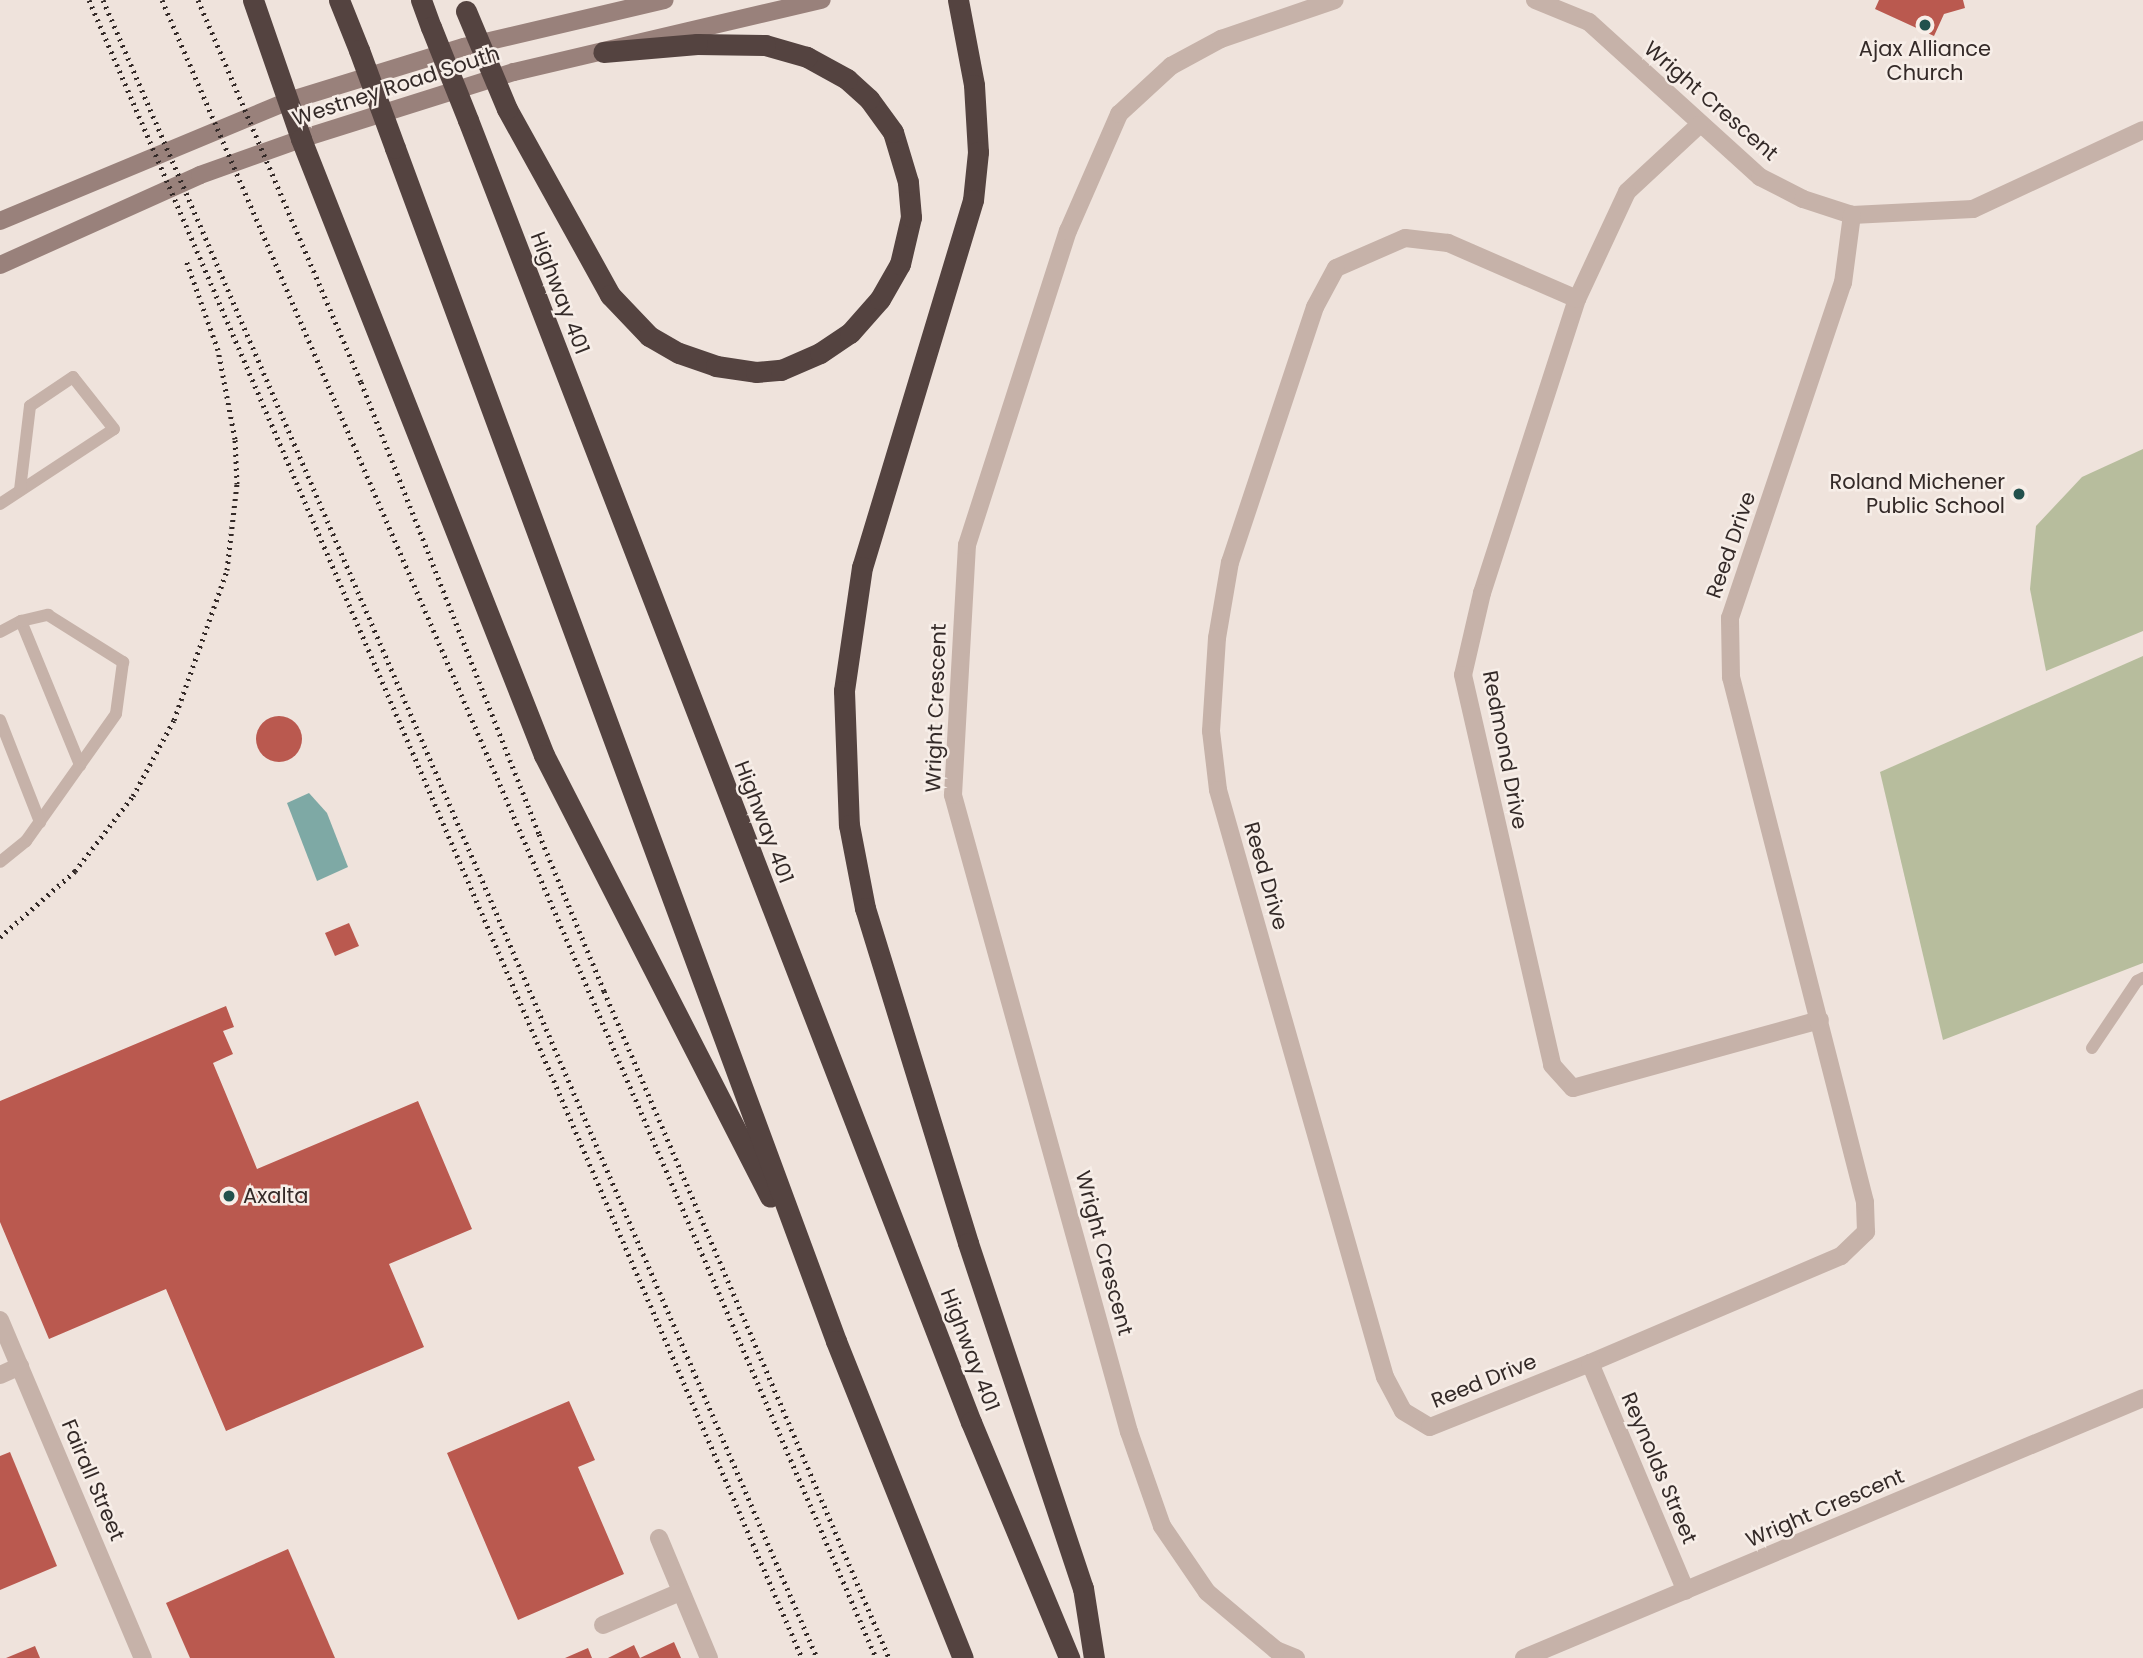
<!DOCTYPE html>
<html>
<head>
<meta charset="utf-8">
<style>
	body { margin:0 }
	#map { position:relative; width:2143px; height:1658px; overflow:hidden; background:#efe3dc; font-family:Poppins,sans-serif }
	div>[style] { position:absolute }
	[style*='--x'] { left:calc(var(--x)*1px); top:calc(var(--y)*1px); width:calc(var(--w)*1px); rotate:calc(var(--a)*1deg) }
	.green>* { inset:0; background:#b7bd9d }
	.water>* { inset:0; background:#7ea9a5 }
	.building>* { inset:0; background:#ba594f }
	.round { border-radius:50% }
	.service>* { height:12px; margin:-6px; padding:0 6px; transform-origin:6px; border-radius:6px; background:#c6b2a9 }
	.minor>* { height:18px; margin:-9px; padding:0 9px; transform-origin:9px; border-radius:9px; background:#c6b2a9 }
	.tertiary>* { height:18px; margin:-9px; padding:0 9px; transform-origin:9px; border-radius:9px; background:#c6b2a9 }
	.secondary>* { height:18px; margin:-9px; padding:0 9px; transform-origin:9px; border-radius:9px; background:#99817b }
	.motorway>* { height:21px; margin:-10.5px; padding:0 10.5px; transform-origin:10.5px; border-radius:10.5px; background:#544340 }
	.rail>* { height:5px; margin-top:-2.5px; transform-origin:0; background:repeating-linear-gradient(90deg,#342a28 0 2px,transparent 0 7px) }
	.motorway-bridge>* { height:21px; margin:-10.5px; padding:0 10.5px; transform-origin:10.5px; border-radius:10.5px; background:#544340 }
	.dots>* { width:19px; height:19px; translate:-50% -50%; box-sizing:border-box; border:4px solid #f7eee8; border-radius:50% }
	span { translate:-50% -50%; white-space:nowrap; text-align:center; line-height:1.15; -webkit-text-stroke:5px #f7eee8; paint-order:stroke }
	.poi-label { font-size:21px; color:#342a28 }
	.right { translate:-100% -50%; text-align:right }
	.left { translate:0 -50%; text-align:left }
	.street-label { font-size:21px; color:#342a28 }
</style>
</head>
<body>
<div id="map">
	<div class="green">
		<i style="clip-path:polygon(2143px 449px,2143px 631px,2046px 671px,2030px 589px,2036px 526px,2082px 477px)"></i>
		<i style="clip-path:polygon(2143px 656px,2143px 963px,1943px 1040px,1880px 772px)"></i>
	</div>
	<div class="water">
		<i style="clip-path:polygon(309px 793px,327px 813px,348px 867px,317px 881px,287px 803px)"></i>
	</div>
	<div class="building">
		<i style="clip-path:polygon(1879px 0,1963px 0,1965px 8px,1944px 14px,1934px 36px,1875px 9px)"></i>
		<i class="round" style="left:256px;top:716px;width:46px;height:46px"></i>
		<i style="clip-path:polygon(349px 923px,359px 946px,335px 956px,325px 933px)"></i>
		<i style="clip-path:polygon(226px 1006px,234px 1027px,223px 1031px,233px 1054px,213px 1063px,257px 1169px,418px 1101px,472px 1229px,389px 1264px,424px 1347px,226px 1431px,166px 1289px,49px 1339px,0 1222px,0 1101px)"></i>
		<i style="clip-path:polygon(569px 1401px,595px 1460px,578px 1467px,624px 1574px,518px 1620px,447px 1453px)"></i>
		<i style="clip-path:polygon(10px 1452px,57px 1566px,0 1590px,0 1456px)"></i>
		<i style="clip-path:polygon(288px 1549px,335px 1658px,190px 1658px,166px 1603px)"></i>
		<i style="clip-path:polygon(674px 1642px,681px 1658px,608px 1658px,634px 1645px,640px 1658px)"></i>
		<i style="clip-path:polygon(35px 1646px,40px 1658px,6px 1658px)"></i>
		<i style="clip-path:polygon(588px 1648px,592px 1658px,565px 1658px)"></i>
	</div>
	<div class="service">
		<i style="--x:0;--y:504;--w:136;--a:-33.3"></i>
		<i style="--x:114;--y:429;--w:66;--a:-128.3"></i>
		<i style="--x:73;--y:377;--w:52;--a:146"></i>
		<i style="--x:30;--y:406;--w:85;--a:96.8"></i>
		<i style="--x:21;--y:621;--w:156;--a:67.7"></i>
		<i style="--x:0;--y:632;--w:24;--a:-28"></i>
		<i style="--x:21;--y:621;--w:28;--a:-13"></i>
		<i style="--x:48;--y:615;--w:89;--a:32.1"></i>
		<i style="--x:123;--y:662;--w:52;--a:97.7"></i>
		<i style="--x:116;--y:714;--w:156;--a:125.3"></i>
		<i style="--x:26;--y:841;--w:33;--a:141"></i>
		<i style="--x:0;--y:720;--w:110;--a:68.6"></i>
		<i style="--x:2092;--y:1048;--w:81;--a:-56.1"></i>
		<i style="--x:2137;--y:981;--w:7;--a:-27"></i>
	</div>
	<div class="minor">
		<i style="--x:1535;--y:0;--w:58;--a:22.2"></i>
		<i style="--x:1589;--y:22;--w:231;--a:42.2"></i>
		<i style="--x:1760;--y:177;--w:48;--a:27.1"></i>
		<i style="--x:1803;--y:199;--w:52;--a:18.1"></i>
		<i style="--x:1852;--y:215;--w:121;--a:-2.8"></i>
		<i style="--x:1973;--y:209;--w:187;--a:-24.9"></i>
		<i style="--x:1699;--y:125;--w:98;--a:137.1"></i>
		<i style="--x:1627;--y:192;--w:118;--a:115"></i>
		<i style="--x:1577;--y:299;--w:309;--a:107.9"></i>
		<i style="--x:1482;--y:593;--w:84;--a:103"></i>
		<i style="--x:1463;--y:675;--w:400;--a:77.1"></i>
		<i style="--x:1552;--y:1065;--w:31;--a:48"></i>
		<i style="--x:1573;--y:1088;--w:256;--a:-15.4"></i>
		<i style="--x:1577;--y:299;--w:141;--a:-156.5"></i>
		<i style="--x:1448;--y:243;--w:43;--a:-173.4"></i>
		<i style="--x:1405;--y:238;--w:75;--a:156.5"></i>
		<i style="--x:1336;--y:268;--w:44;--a:118.3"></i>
		<i style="--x:1315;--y:307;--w:269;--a:108.4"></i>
		<i style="--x:1230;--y:562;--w:77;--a:99.7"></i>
		<i style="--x:1217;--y:638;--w:93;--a:93.7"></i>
		<i style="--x:1211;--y:731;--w:59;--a:83.2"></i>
		<i style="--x:1218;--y:790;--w:610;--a:74.12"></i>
		<i style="--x:1385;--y:1377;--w:38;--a:62"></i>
		<i style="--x:1403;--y:1411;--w:31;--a:31"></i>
		<i style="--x:1430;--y:1427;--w:172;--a:-21.8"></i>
		<i style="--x:1590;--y:1363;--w:273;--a:-23.1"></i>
		<i style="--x:1841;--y:1256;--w:35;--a:-44"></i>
		<i style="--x:1866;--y:1232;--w:30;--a:-92"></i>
		<i style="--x:1865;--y:1202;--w:542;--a:-104.32"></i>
		<i style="--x:1731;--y:677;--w:59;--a:-91"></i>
		<i style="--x:1730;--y:618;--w:354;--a:-71.4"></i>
		<i style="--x:1843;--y:283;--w:69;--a:-82.5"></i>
		<i style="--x:1590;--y:1363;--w:247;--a:67.2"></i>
		<i style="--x:0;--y:1375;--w:22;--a:-24"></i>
		<i style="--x:659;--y:1538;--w:130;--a:67.4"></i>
		<i style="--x:603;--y:1625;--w:84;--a:-23.2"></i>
		<i style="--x:1296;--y:1658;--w:22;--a:-158"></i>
		<i style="--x:1276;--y:1650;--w:90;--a:-140"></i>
		<i style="--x:1207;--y:1592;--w:80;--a:-124.3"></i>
		<i style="--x:1162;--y:1526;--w:100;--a:-109.3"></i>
		<i style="--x:1129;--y:1432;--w:661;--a:-105.45"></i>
		<i style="--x:953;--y:795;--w:250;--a:-86.8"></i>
		<i style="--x:967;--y:545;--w:330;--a:-72.2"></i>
		<i style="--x:1068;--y:231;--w:128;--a:-66.4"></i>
		<i style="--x:1119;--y:114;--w:71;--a:-42.7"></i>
		<i style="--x:1171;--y:66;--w:57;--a:-28.4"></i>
		<i style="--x:1221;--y:39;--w:120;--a:-18.9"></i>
		<i style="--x:1524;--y:1658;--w:671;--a:-22.78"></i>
	</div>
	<div class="tertiary">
		<i style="--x:0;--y:1320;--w:367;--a:67.1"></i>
	</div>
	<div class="secondary">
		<i style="--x:0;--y:221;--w:312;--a:-22.6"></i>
		<i style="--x:288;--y:101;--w:184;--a:-17.1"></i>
		<i style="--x:464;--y:47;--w:206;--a:-13.2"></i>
		<i style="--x:0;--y:265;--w:219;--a:-24.2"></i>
		<i style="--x:200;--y:175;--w:107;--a:-19.6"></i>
		<i style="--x:301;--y:139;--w:223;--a:-17.5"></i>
		<i style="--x:514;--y:72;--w:316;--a:-13.2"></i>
	</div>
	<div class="motorway">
		<i style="--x:253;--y:0;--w:147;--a:70.9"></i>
		<i style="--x:301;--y:139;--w:662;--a:68.47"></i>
		<i style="--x:544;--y:755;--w:496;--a:62.9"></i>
		<i style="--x:339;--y:0;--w:54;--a:68.2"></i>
		<i style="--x:421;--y:0;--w:29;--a:70"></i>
		<i style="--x:958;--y:0;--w:86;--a:79.3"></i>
		<i style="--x:974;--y:85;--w:67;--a:86.6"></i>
		<i style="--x:978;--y:152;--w:48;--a:95.9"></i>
		<i style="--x:973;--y:200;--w:383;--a:106.8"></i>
		<i style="--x:862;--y:567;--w:125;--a:98.3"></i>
		<i style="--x:844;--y:691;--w:134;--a:87.9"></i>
		<i style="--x:849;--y:825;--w:85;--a:79.1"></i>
		<i style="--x:865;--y:908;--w:350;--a:72.9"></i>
		<i style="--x:968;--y:1243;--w:364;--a:71.6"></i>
		<i style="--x:1083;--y:1588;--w:71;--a:81.1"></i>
		<i style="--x:507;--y:109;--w:213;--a:61"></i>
		<i style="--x:610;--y:295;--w:57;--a:46.4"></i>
		<i style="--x:649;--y:336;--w:34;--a:30"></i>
		<i style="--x:679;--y:353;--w:39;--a:19"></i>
		<i style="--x:716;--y:366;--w:40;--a:8.5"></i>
		<i style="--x:756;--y:372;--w:25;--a:-5"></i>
		<i style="--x:781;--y:370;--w:43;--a:-23.6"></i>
		<i style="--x:820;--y:353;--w:36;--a:-34"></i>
		<i style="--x:850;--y:333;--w:45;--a:-48.6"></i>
		<i style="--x:880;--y:299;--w:40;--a:-60.3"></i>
		<i style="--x:900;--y:264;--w:48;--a:-76.8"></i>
		<i style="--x:911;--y:217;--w:35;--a:-95"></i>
		<i style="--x:908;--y:182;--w:52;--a:-106.7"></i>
		<i style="--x:893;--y:132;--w:41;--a:-126"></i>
		<i style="--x:869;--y:99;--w:30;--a:-138"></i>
		<i style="--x:847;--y:79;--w:46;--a:-151.2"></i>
		<i style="--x:807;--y:57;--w:44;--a:-164.1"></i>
		<i style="--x:765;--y:45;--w:68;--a:-179.2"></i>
		<i style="--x:697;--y:44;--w:94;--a:175.1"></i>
		<i style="--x:468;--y:120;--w:1396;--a:68.88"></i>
		<i style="--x:971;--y:1422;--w:256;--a:67.4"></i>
		<i style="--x:395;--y:148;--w:1272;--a:69.71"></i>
		<i style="--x:836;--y:1341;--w:341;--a:68.2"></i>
	</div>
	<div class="rail">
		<i style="--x:89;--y:0;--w:1805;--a:66.73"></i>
		<i style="--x:103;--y:0;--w:1805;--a:66.7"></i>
		<i style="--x:162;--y:0;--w:1805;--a:66.7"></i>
		<i style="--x:198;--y:0;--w:415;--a:66.9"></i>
		<i style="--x:361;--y:382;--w:486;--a:68.5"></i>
		<i style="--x:539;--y:834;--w:170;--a:67.5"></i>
		<i style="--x:604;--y:991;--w:725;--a:66.86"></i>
		<i style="--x:0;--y:937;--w:100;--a:-41.3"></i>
		<i style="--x:75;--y:871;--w:95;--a:-52.3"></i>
		<i style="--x:133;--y:796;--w:86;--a:-61.7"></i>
		<i style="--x:174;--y:720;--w:159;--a:-70.5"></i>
		<i style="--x:227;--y:570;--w:87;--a:-83.4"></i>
		<i style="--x:237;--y:484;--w:45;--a:-92.5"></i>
		<i style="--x:235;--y:439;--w:91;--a:-100.8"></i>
		<i style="--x:218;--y:350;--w:96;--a:-109.6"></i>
	</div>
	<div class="motorway-bridge">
		<i style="--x:466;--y:11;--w:106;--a:67.3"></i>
		<i style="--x:431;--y:27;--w:100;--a:68.3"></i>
		<i style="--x:359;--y:50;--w:104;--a:69.8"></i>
	</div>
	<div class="dots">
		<i style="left:1925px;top:25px;background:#22514d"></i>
		<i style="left:2019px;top:494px;background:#22514d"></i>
		<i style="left:229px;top:1196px;background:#22514d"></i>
	</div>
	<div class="poi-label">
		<span style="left:1925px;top:61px">Ajax Alliance<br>Church</span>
		<span class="right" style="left:2005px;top:494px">Roland Michener<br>Public School</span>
		<span class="left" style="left:243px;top:1196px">Axalta</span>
	</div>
	<div class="street-label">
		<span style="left:396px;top:86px;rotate:-18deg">Westney Road South</span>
		<span style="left:1711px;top:101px;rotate:41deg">Wright Crescent</span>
		<span style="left:560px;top:293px;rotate:69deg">Highway 401</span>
		<span style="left:1731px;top:545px;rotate:-71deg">Reed Drive</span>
		<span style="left:936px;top:708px;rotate:-88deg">Wright Crescent</span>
		<span style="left:1505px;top:750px;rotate:79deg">Redmond Drive</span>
		<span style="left:764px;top:822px;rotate:69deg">Highway 401</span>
		<span style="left:1266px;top:876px;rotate:74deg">Reed Drive</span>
		<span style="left:1104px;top:1253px;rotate:75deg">Wright Crescent</span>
		<span style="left:970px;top:1350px;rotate:69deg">Highway 401</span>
		<span style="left:1484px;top:1381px;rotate:-22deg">Reed Drive</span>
		<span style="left:1659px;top:1468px;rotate:67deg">Reynolds Street</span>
		<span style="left:93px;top:1480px;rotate:67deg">Fairall Street</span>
		<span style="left:1825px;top:1508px;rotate:-23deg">Wright Crescent</span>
	</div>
</div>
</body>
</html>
